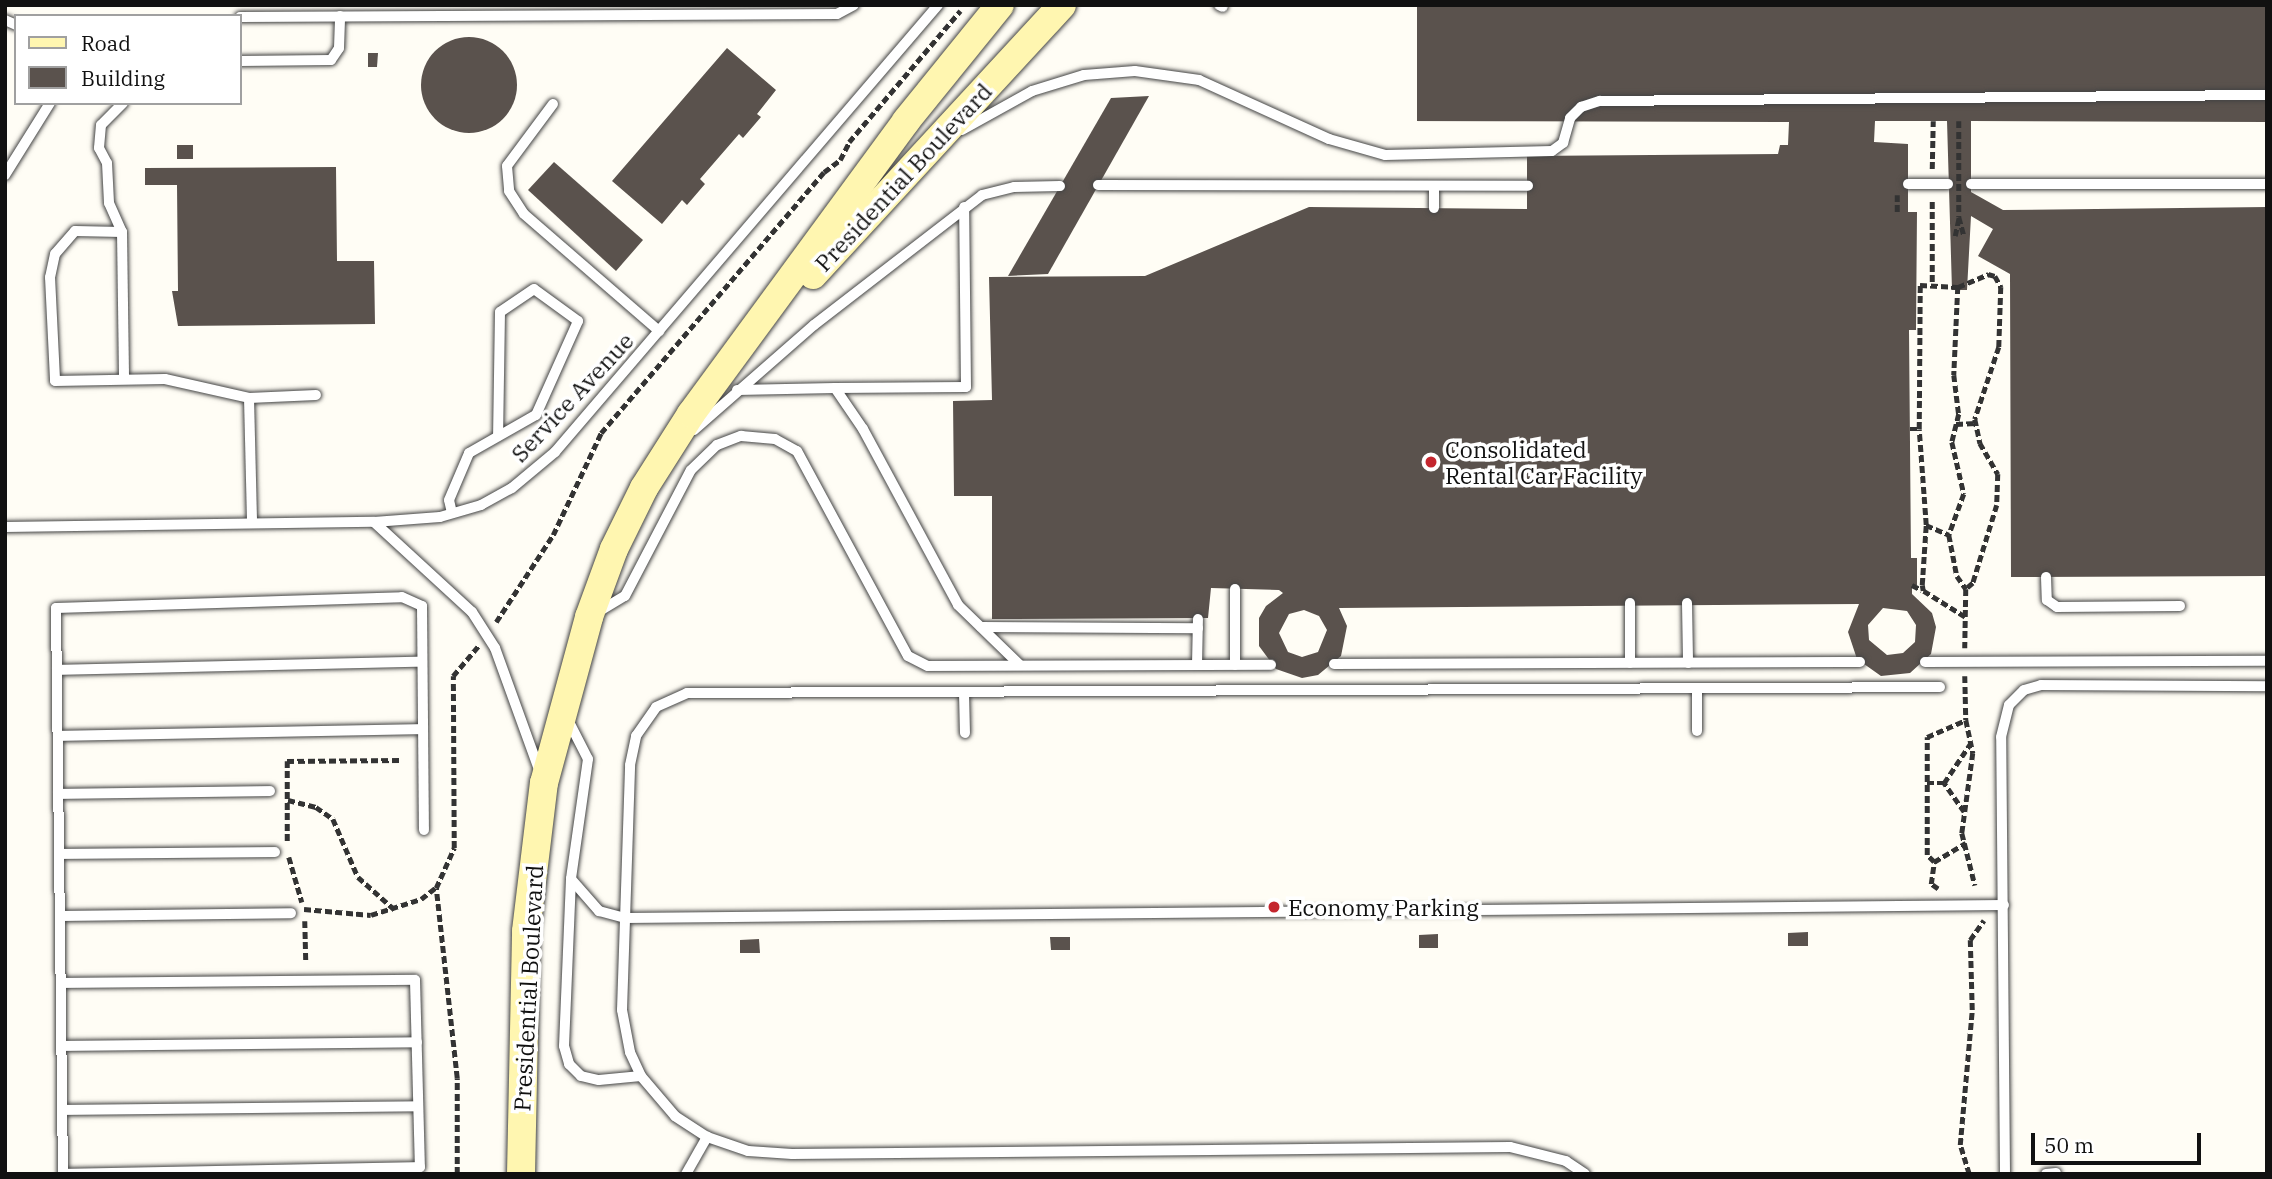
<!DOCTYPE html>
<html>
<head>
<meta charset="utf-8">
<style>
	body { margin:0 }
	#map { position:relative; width:2272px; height:1179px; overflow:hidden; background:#fffdf5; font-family:"IBM Plex Serif",serif }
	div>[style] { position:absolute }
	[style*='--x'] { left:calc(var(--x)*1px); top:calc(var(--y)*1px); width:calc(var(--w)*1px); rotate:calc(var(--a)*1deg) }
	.building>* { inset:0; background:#5a524d }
	.round { border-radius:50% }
	.path>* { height:4.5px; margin-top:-2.25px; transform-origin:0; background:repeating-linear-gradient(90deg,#333 0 7px,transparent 0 10.5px) }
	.roads { filter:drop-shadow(0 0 2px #444) drop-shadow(0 0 2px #444) }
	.service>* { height:10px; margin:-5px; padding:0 5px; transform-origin:5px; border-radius:5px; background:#fff }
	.secondary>* { height:28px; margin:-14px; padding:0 14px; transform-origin:14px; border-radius:14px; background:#fff6b0 }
	.path-bridge>* { height:4.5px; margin-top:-2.25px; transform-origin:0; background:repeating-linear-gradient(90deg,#333 0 7px,transparent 0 10.5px) }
	.dots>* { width:19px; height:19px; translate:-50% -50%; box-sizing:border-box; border:4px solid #fff; border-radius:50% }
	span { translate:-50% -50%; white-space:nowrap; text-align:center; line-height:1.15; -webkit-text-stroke:7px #fff; paint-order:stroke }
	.street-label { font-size:23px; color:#111 }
	.poi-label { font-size:23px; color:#111 }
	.left { translate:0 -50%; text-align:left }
	.frame { position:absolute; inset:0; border:7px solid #111; pointer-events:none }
	.legend { position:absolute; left:14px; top:14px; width:228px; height:91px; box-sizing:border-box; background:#fff; border:2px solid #a0a0a0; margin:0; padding:9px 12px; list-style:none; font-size:21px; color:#111 }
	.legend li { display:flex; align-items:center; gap:14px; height:35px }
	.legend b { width:35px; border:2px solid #a0a0a0 }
	.scale { position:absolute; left:2031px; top:1133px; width:170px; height:32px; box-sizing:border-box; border:4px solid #111; border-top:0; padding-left:9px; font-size:21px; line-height:24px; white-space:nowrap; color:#111; -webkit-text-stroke:5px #fff; paint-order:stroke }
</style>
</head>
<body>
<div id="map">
	<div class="building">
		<i style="clip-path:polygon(evenodd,1417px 5px,2267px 5px,2267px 122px,1971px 121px,1971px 192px,2003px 210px,2267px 207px,2267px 576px,2011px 577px,2010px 274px,1978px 256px,1993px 229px,1971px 216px,1967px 290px,1952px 290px,1947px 121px,1875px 121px,1874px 142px,1908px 144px,1908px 212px,1917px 212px,1916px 330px,1909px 330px,1911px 558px,1917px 558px,1917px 585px,1912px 585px,1912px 594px,1932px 613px,1936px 627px,1931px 654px,1910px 673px,1881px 676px,1857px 659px,1848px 632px,1859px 604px,1339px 608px,1347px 626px,1341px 656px,1318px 675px,1302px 678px,1276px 669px,1259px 646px,1259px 618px,1266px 606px,1283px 593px,1279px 590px,1211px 588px,1208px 618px,992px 619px,992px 496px,954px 496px,953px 401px,992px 400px,989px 277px,1145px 276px,1309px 207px,1527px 209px,1527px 156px,1778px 154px,1780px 145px,1788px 145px,1789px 122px,1417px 121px,1417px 5px,1883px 608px,1907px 611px,1916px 625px,1915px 642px,1903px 653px,1887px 655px,1869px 640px,1868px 625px,1883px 608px,1417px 5px,1304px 610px,1319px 616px,1327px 630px,1318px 652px,1302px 657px,1288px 652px,1279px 633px,1289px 614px,1304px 610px)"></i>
		<i class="round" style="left:421px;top:37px;width:96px;height:96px"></i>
		<i style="clip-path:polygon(727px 48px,776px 90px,757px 114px,761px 117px,743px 138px,739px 134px,700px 179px,705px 184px,687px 205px,682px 200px,662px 224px,612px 181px)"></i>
		<i style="clip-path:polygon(368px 53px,378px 53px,377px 67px,368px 67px)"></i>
		<i style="clip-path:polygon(1149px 96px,1048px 274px,1008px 276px,1111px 98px)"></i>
		<i style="clip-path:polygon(177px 145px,193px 145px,193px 159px,177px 159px)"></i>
		<i style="clip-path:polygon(554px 162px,643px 240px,616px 271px,528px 190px)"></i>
		<i style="clip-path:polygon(336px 167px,337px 261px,374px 261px,375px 324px,178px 326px,172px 291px,178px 291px,177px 185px,145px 185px,145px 168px)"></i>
		<i style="clip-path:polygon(1808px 932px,1808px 946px,1788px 946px,1788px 933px)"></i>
		<i style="clip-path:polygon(1438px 934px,1438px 948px,1419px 948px,1419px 935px)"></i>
		<i style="clip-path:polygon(1050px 937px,1070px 937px,1070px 950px,1051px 950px)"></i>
		<i style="clip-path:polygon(759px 939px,760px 953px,740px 953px,740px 940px)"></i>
	</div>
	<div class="path">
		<i style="--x:1932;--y:169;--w:48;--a:-88.8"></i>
		<i style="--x:1897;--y:212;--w:17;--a:-90"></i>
		<i style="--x:1955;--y:236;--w:19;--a:-78"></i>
		<i style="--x:1932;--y:282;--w:83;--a:-90"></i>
		<i style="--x:1958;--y:287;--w:88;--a:92.6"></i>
		<i style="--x:1954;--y:375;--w:39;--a:83"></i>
		<i style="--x:1959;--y:414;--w:29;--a:104"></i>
		<i style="--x:1952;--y:442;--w:53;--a:77"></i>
		<i style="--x:1964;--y:494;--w:44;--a:110.1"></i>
		<i style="--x:1949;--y:535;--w:42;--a:79"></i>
		<i style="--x:1957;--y:576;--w:16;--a:55"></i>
		<i style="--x:1966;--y:589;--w:59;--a:91"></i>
		<i style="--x:1956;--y:424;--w:20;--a:-3"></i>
		<i style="--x:1910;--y:429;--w:9;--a:0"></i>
		<i style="--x:1926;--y:525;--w:25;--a:23"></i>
		<i style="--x:1912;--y:585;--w:11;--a:27"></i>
		<i style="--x:1965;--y:617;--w:49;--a:-148.2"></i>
		<i style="--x:1923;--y:591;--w:6;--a:-99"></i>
		<i style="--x:1922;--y:585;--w:60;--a:-86.2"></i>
		<i style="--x:1926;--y:525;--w:96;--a:-94.2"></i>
		<i style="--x:1919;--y:429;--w:144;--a:-89.6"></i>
		<i style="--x:1920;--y:285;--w:38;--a:3"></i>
		<i style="--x:1958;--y:287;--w:33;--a:-23"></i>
		<i style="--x:1988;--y:274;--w:7;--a:16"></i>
		<i style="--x:1995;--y:276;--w:13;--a:61"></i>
		<i style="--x:2001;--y:287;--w:60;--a:91.9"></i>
		<i style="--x:1999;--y:347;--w:76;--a:108.4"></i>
		<i style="--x:1975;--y:419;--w:25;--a:78"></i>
		<i style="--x:1980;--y:443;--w:36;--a:60"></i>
		<i style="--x:1998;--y:474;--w:31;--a:92"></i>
		<i style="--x:1997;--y:505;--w:82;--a:107.1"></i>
		<i style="--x:1973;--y:583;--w:9;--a:139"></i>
		<i style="--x:496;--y:622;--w:104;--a:-56.8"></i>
		<i style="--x:553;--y:535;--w:113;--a:-64.8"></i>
		<i style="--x:601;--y:433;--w:343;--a:-49.5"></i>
		<i style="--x:824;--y:172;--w:20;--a:-37"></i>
		<i style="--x:840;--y:160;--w:20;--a:-63"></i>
		<i style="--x:849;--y:142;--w:172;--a:-49.7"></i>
		<i style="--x:1965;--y:676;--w:44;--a:88.7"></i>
		<i style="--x:1966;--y:720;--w:34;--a:78"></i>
		<i style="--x:1973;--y:753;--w:81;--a:97.8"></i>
		<i style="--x:1962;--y:833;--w:54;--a:76"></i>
		<i style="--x:1927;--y:783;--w:17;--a:0"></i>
		<i style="--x:288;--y:800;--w:29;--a:14"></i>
		<i style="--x:316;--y:807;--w:21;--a:35"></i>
		<i style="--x:333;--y:819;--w:63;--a:66.7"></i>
		<i style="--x:358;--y:877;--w:50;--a:41.7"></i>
		<i style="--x:1964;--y:812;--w:35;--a:-125"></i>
		<i style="--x:1944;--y:783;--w:47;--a:-56.3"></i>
		<i style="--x:287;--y:841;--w:80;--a:-90"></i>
		<i style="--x:287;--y:761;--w:113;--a:-0.5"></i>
		<i style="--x:289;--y:857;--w:47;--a:73.9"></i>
		<i style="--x:1934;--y:862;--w:10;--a:-135"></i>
		<i style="--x:1927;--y:855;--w:118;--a:-90"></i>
		<i style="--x:1927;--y:737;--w:43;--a:-23.6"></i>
		<i style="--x:1938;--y:889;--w:9;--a:-144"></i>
		<i style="--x:1931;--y:884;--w:22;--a:-82"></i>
		<i style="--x:1934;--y:862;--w:37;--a:-31"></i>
		<i style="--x:304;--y:909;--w:67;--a:5.1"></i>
		<i style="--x:371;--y:915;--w:52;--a:-17.7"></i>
		<i style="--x:421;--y:899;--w:18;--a:-38"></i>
		<i style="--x:305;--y:921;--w:41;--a:88.6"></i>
		<i style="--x:457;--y:1174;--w:96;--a:-90"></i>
		<i style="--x:457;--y:1078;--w:191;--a:-96.3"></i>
		<i style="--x:436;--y:888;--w:44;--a:-65.8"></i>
		<i style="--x:454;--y:848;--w:172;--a:-90.3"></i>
		<i style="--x:453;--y:676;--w:39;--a:-50"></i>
		<i style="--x:1969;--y:1174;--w:30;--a:-107"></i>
		<i style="--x:1960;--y:1145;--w:136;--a:-84.9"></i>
		<i style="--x:1972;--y:1010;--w:70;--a:-91.6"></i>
		<i style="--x:1970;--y:940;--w:24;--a:-55"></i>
	</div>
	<div class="roads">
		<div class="service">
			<i style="--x:1219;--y:5;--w:4;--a:27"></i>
			<i style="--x:240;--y:17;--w:597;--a:-0.29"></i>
			<i style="--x:837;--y:14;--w:19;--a:-28"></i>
			<i style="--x:5;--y:20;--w:12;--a:24"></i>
			<i style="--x:240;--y:61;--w:91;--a:-0.6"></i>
			<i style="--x:331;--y:60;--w:14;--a:-56"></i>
			<i style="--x:339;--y:48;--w:32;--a:-88"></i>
			<i style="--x:123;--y:103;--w:31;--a:135"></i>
			<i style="--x:101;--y:125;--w:23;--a:95"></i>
			<i style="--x:99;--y:148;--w:17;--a:62"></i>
			<i style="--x:107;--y:163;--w:40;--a:87.1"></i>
			<i style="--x:109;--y:203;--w:32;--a:66"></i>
			<i style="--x:122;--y:232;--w:47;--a:-178.8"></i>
			<i style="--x:75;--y:231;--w:30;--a:131"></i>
			<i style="--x:55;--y:254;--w:24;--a:102"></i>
			<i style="--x:50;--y:277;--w:104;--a:87.2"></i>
			<i style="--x:55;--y:381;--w:110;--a:-1"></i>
			<i style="--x:165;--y:379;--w:86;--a:12.7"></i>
			<i style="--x:249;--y:398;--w:67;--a:-2.6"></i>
			<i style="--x:553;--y:104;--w:77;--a:126.6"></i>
			<i style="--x:507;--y:166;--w:25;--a:85"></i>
			<i style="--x:509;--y:191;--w:27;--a:57"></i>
			<i style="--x:524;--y:214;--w:179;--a:40.9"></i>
			<i style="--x:962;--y:130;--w:80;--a:-29.1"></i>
			<i style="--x:1032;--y:91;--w:54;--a:-17.1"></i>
			<i style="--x:1084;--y:75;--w:51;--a:-4.5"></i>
			<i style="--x:1135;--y:71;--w:65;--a:8"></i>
			<i style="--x:1199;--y:80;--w:143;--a:24.4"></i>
			<i style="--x:1329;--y:139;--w:58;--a:15.9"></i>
			<i style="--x:1385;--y:155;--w:167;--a:-1.4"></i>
			<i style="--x:1552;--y:151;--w:14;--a:-36"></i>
			<i style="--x:1563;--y:143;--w:26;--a:-74"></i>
			<i style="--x:1570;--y:118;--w:16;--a:-45"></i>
			<i style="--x:1581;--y:107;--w:20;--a:-18"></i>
			<i style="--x:1600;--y:101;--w:667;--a:-0.52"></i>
			<i style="--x:5;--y:175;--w:85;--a:-58"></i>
			<i style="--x:1908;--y:184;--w:40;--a:0"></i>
			<i style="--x:1971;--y:184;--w:296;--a:0"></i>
			<i style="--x:1098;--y:185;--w:430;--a:0.1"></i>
			<i style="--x:1434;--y:208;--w:22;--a:-90"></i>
			<i style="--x:122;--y:232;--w:147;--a:89.2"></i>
			<i style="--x:835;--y:388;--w:131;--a:-0.4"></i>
			<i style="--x:966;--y:387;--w:180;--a:-90.6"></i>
			<i style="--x:737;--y:390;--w:98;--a:-1.2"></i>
			<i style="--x:835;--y:388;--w:50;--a:55.7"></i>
			<i style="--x:863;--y:429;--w:200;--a:61.6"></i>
			<i style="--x:958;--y:605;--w:86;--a:44.1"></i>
			<i style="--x:249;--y:398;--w:125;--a:88.6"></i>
			<i style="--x:694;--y:430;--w:159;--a:-41.2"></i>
			<i style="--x:814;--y:325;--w:212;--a:-37.7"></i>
			<i style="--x:982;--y:195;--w:33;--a:-14"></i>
			<i style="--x:1014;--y:187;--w:46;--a:-1.2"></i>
			<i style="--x:452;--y:513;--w:13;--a:-103"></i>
			<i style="--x:449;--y:500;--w:51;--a:-66.9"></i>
			<i style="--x:469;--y:453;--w:77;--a:-29.6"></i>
			<i style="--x:536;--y:415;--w:103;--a:-65.9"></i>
			<i style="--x:578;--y:321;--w:54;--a:-144"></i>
			<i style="--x:534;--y:289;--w:41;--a:145.9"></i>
			<i style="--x:500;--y:312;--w:124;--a:90.9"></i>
			<i style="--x:374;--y:522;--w:133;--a:42.6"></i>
			<i style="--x:472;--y:612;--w:43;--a:57.4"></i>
			<i style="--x:495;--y:648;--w:132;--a:70.1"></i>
			<i style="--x:5;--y:527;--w:369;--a:-0.8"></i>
			<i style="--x:374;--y:522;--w:66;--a:-4.3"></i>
			<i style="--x:440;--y:517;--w:43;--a:-16.3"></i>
			<i style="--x:481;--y:505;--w:35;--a:-29"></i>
			<i style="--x:512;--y:488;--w:56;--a:-39.9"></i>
			<i style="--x:555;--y:452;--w:589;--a:-49.41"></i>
			<i style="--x:2046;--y:577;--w:23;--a:88"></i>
			<i style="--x:2047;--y:600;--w:12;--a:35"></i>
			<i style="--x:2057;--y:607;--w:123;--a:-0.5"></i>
			<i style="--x:1630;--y:603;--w:60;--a:90"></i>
			<i style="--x:1687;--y:603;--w:60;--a:89"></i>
			<i style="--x:598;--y:612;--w:31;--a:-31"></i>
			<i style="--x:625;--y:596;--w:142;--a:-62.4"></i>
			<i style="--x:691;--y:470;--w:36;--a:-44"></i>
			<i style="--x:717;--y:445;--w:26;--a:-21"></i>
			<i style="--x:741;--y:436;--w:34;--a:5"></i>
			<i style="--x:775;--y:439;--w:25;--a:29"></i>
			<i style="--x:797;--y:451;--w:233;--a:61.6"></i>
			<i style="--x:908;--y:656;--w:22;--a:27"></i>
			<i style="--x:928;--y:666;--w:343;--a:-0.2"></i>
			<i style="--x:981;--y:627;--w:217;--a:0.3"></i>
			<i style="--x:1925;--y:662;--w:342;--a:-0.2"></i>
			<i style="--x:1334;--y:664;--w:526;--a:-0.22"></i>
			<i style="--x:1197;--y:665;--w:46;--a:-88.8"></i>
			<i style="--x:1235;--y:665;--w:76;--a:-90"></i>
			<i style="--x:57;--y:670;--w:365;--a:-1.3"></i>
			<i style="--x:964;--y:693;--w:40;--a:88.6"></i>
			<i style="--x:567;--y:718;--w:46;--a:62.9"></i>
			<i style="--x:588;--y:759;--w:121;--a:98.1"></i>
			<i style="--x:571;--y:879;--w:167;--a:92.4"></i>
			<i style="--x:564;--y:1046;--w:19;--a:74"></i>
			<i style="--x:569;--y:1064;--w:17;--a:45"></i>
			<i style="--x:581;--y:1076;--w:18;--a:13"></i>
			<i style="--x:599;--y:1080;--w:42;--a:-5.4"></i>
			<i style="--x:1697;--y:731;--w:43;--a:-90"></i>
			<i style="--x:58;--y:736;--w:365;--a:-1.1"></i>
			<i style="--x:58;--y:794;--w:212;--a:-0.8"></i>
			<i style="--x:59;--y:854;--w:216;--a:-0.5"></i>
			<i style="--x:571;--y:879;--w:43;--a:48.8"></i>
			<i style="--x:599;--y:911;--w:27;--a:15"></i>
			<i style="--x:625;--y:918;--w:1379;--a:-0.54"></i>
			<i style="--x:60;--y:916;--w:231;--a:-0.7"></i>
			<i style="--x:61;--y:983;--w:354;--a:-0.5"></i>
			<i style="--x:415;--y:980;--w:187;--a:88.5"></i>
			<i style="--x:420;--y:1167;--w:356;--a:178.9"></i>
			<i style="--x:61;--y:1046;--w:356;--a:-0.6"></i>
			<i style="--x:62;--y:1110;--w:356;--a:-0.6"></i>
			<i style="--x:63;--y:1174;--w:566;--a:-90.71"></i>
			<i style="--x:56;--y:608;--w:346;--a:-1.8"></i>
			<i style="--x:402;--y:597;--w:22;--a:24"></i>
			<i style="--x:422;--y:606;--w:224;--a:89.5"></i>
			<i style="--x:686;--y:1174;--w:43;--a:-60.4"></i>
			<i style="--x:1585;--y:1174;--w:23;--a:-146"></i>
			<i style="--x:1566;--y:1161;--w:58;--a:-166"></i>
			<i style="--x:1510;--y:1147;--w:718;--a:179.44"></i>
			<i style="--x:792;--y:1154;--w:44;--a:-176.1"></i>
			<i style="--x:748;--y:1151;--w:43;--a:-161.1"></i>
			<i style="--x:707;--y:1137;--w:38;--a:-147"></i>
			<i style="--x:675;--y:1116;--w:52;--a:-130.4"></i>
			<i style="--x:641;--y:1076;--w:26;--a:-115"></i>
			<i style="--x:630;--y:1052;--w:43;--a:-100.8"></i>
			<i style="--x:622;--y:1010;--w:245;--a:-88.1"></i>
			<i style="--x:630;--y:765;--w:30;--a:-78"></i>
			<i style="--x:636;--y:736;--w:35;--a:-55"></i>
			<i style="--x:656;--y:707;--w:34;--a:-24"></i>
			<i style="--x:687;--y:693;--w:1253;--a:-0.27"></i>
			<i style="--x:2005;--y:1174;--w:437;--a:-90.5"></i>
			<i style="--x:2001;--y:737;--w:33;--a:-76"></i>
			<i style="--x:2009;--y:705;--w:21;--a:-45"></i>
			<i style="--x:2024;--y:690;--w:18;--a:-16"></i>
			<i style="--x:2041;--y:685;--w:226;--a:0.3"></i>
			<i style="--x:2046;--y:1174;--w:10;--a:-6"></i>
		</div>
		<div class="secondary">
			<i style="--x:813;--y:275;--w:367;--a:-47.3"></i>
			<i style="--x:521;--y:1174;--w:243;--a:-88.8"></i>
			<i style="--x:526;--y:931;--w:149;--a:-83.1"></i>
			<i style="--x:544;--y:783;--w:172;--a:-74.8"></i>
			<i style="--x:589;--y:617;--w:72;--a:-69.8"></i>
			<i style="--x:614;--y:549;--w:68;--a:-63.8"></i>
			<i style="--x:644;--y:488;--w:88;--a:-57.6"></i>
			<i style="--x:691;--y:414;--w:363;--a:-53.7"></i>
			<i style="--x:906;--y:121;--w:149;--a:-51"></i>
		</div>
	</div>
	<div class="path-bridge">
		<i style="--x:1959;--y:121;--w:96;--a:90"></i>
		<i style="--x:1959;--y:217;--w:20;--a:75"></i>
	</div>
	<div class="dots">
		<i style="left:1431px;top:462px;background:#c4262e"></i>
		<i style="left:1274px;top:907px;background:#c4262e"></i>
	</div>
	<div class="street-label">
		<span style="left:903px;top:177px;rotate:-47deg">Presidential Boulevard</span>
		<span style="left:572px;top:397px;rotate:-47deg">Service Avenue</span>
		<span style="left:528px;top:988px;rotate:-87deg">Presidential Boulevard</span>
	</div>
	<div class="poi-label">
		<span class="left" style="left:1445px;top:462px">Consolidated<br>Rental Car Facility</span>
		<span class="left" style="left:1288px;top:907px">Economy Parking</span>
	</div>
	<div class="frame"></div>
	<ul class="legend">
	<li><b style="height:9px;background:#fff6b0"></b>Road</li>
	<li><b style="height:19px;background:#5a524d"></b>Building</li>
	</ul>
	<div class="scale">50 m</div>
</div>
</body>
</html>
